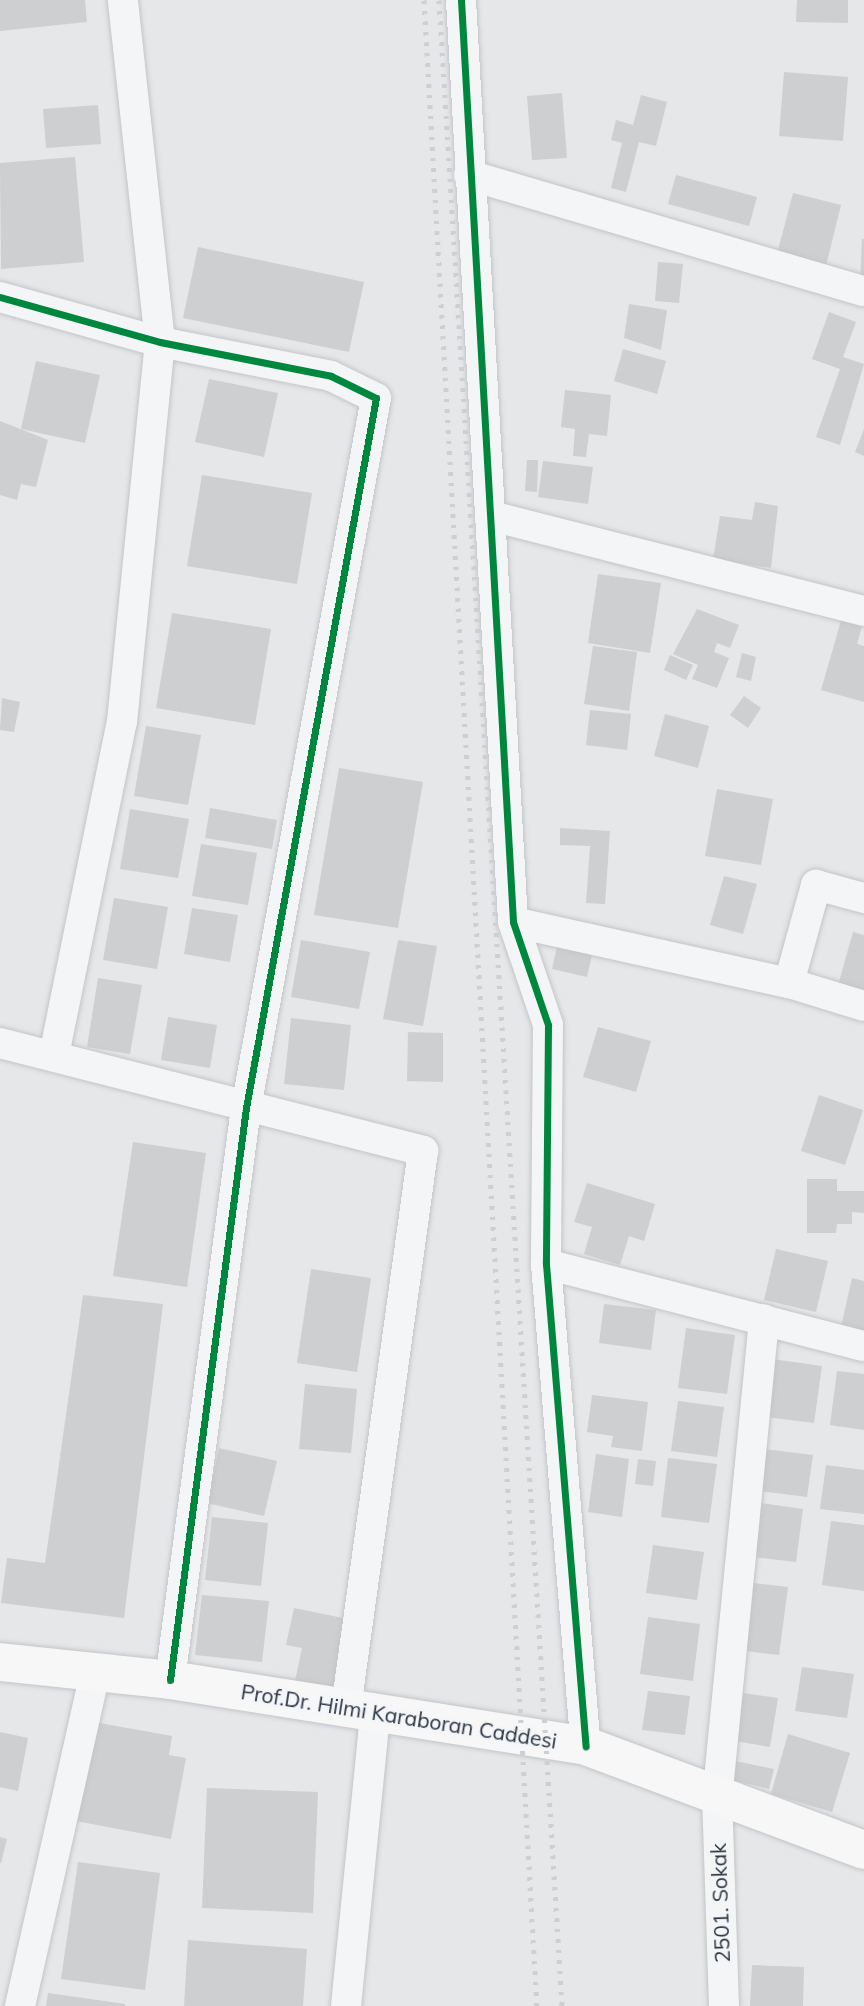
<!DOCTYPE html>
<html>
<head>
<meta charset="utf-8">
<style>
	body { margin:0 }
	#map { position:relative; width:864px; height:2006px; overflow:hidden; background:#e5e7e9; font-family:Mulish,sans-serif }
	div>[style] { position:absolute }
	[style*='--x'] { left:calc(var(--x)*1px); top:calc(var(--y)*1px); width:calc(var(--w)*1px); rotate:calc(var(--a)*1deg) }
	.building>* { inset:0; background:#cdcfd1 }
	.roads { filter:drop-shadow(0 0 2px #c3c5c7) drop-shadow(0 0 2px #c3c5c7) }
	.street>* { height:30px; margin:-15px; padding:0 15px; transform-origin:15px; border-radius:15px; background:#f4f5f6 }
	.secondary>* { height:38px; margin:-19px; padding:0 19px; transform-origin:19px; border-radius:19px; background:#f7f7f8 }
	.rail>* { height:5px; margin-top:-2.5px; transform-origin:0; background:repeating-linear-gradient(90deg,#cdcfd1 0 3.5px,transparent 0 10.5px) }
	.cycleway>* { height:7px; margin:-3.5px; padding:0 3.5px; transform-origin:3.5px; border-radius:3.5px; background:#00873e }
	span { translate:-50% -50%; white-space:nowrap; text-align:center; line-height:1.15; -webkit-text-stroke:5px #f3f5f8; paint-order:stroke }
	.street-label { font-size:21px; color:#2b3643 }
</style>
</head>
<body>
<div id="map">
	<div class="building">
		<i style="clip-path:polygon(0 0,85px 0,87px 22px,0 31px)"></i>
		<i style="clip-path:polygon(797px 0,848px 0,848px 23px,796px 22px)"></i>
		<i style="clip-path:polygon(784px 72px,848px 77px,843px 141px,779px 136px)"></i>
		<i style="clip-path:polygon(562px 93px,567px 158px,532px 160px,527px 96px)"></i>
		<i style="clip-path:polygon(641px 95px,667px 102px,656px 146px,639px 142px,626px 192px,611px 188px,622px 143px,611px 140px,616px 120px,633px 125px)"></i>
		<i style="clip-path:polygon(98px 105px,101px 144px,46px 148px,43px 109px)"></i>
		<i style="clip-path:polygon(75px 157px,84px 262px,1px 269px,0 163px)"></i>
		<i style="clip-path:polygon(676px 175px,757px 197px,749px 226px,668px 204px)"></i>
		<i style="clip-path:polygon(793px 193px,841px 205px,825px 270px,776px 258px)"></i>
		<i style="clip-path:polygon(862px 239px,864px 239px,864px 283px,860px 283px)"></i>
		<i style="clip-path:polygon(198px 247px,364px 282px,349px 352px,183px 318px)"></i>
		<i style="clip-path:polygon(658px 262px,683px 264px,679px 303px,655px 301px)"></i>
		<i style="clip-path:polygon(629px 304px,667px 310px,661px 350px,624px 338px)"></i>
		<i style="clip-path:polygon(829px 312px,856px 322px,843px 357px,864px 364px,840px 445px,816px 437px,840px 369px,812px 359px)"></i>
		<i style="clip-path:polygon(623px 349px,666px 361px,657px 394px,614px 381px)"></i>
		<i style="clip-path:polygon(36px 361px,100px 375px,85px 443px,21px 429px)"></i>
		<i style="clip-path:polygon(209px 379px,278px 393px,264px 457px,195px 442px)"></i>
		<i style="clip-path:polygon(565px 390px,611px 395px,607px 436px,589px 434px,586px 457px,573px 456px,575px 429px,561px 427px)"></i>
		<i style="clip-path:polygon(0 421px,48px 440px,36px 487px,21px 484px,17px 500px,0 495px)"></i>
		<i style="clip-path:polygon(864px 429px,864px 456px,855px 452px)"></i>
		<i style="clip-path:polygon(527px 460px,538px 460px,537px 492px,525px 491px)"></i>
		<i style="clip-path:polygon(543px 461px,593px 467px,588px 504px,538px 497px)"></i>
		<i style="clip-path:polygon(202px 475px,312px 493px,297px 584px,187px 566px)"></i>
		<i style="clip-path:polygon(755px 502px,778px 506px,771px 568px,713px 559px,720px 516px,752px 520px)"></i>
		<i style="clip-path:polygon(598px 574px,661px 583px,650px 653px,588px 643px)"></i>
		<i style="clip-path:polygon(697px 609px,739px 625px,730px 648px,717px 643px,714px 652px,729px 658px,717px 688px,692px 679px,698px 665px,673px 654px)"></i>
		<i style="clip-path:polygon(172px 613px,271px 629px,255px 725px,156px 708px)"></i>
		<i style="clip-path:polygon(842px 617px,863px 623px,857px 644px,864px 646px,864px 702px,821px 690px)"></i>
		<i style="clip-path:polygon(593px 646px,637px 652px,629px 711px,584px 704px)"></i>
		<i style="clip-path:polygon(742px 653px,756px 657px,751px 681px,736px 677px)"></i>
		<i style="clip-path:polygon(670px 655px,693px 665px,686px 680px,664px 670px)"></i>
		<i style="clip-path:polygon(744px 696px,761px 708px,748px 728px,730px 715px)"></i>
		<i style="clip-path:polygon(2px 698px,20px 702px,14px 732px,0 730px)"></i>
		<i style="clip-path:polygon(590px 710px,631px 714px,627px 750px,586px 745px)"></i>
		<i style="clip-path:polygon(665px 714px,709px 726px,698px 768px,654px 756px)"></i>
		<i style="clip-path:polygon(146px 726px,201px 735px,188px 805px,134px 796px)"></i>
		<i style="clip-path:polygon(339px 768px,423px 782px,398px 928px,314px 915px)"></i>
		<i style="clip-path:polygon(717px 789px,773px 799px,761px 865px,705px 856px)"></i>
		<i style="clip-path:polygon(210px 808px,277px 820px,272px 849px,205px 838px)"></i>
		<i style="clip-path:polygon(130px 809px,189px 819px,178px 878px,120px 869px)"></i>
		<i style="clip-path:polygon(560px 828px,610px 831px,605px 904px,586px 903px,590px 846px,560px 845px)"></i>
		<i style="clip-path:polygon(201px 844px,257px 853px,248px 905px,192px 896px)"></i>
		<i style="clip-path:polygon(724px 876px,757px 884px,743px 934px,710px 925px)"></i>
		<i style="clip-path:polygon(114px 898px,168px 907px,157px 969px,103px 960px)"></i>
		<i style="clip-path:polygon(192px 908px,238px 915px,230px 962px,184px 954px)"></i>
		<i style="clip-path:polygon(853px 932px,864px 935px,864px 997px,837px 989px)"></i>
		<i style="clip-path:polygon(559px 938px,594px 946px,587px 977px,552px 969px)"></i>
		<i style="clip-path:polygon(301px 940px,370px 952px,359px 1009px,291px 997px)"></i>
		<i style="clip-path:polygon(398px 940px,437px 946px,423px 1026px,383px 1019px)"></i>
		<i style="clip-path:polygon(98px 978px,142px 985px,130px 1054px,87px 1047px)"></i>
		<i style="clip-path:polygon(168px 1017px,217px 1025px,210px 1068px,161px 1060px)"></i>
		<i style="clip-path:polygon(291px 1018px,351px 1025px,344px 1090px,284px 1084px)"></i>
		<i style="clip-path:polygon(598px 1027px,651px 1041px,636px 1092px,583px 1077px)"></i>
		<i style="clip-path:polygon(408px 1032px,443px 1033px,443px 1082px,407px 1081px)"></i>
		<i style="clip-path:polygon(819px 1095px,863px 1110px,845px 1165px,801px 1151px)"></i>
		<i style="clip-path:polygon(133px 1142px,206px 1153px,187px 1287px,113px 1276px)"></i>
		<i style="clip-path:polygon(807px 1179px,837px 1179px,837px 1191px,864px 1191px,864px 1213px,852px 1212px,852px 1224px,837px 1224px,836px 1233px,807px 1233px)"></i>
		<i style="clip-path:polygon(587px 1183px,655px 1204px,644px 1241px,629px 1236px,620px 1265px,584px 1254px,592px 1227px,574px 1222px)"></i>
		<i style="clip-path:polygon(776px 1249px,828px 1261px,816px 1312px,764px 1300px)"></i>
		<i style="clip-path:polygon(311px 1269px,371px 1278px,357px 1372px,297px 1363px)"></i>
		<i style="clip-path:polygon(852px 1278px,864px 1281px,864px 1333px,841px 1327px)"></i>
		<i style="clip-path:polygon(83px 1295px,163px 1304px,124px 1618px,1px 1603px,7px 1558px,45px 1563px)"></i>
		<i style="clip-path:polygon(604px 1304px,656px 1310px,651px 1350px,599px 1343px)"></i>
		<i style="clip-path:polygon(686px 1328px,735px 1335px,727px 1394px,678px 1388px)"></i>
		<i style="clip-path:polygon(765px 1358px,822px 1366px,814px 1423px,757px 1416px)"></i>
		<i style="clip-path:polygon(837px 1371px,864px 1374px,864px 1430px,830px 1425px)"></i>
		<i style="clip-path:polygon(305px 1384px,357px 1389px,351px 1453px,299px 1449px)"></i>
		<i style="clip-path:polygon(592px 1395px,648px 1402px,642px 1451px,611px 1447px,613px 1436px,587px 1432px)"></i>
		<i style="clip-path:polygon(678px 1401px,724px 1407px,717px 1457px,671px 1451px)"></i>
		<i style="clip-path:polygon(219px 1448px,277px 1461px,264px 1516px,207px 1503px)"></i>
		<i style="clip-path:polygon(757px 1448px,813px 1455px,807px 1497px,752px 1490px)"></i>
		<i style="clip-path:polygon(596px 1454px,629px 1459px,622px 1517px,588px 1512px)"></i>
		<i style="clip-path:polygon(668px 1458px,717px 1464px,709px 1523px,661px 1517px)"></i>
		<i style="clip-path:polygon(638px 1459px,656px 1461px,653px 1486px,635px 1484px)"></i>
		<i style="clip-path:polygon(826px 1465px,864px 1470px,864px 1514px,820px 1509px)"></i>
		<i style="clip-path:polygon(752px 1502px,803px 1509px,796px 1562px,745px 1556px)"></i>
		<i style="clip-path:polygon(212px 1517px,268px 1523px,261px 1586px,205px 1580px)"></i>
		<i style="clip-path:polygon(831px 1521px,864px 1525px,864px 1591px,822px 1585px)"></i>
		<i style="clip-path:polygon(653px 1545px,704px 1552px,697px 1600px,646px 1593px)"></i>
		<i style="clip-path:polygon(746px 1582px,788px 1587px,779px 1655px,737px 1650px)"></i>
		<i style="clip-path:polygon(202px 1595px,269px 1601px,262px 1662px,195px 1655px)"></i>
		<i style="clip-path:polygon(294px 1608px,348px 1619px,334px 1688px,295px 1681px,302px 1648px,286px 1645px)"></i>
		<i style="clip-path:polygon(648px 1617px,700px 1624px,693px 1681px,640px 1674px)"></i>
		<i style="clip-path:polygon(802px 1667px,854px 1674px,847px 1718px,795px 1711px)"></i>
		<i style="clip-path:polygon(648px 1691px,690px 1696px,685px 1735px,642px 1730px)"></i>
		<i style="clip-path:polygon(743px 1693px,778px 1698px,770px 1747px,735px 1741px)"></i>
		<i style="clip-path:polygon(94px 1722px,172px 1736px,169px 1755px,186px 1758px,171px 1839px,76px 1821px)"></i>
		<i style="clip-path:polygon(0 1732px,28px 1738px,18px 1791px,0 1787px)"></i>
		<i style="clip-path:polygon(788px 1734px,850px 1753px,832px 1812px,771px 1794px)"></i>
		<i style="clip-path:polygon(736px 1761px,774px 1769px,769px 1789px,732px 1780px)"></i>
		<i style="clip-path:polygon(207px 1788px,318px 1792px,313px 1913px,202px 1908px)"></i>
		<i style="clip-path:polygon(0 1837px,7px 1839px,1px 1863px,0 1863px)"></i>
		<i style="clip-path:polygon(78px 1862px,160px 1873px,145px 1990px,61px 1979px)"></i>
		<i style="clip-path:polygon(188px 1940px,307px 1949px,303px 2006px,184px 2006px)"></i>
		<i style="clip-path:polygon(752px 1965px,804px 1967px,803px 2006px,750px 2006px)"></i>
		<i style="clip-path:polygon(48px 1993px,125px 2004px,125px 2006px,46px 2006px)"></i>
	</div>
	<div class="roads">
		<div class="street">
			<i style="--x:461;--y:0;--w:923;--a:86.77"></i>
			<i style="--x:513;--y:922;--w:109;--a:71.2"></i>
			<i style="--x:548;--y:1025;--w:239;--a:90.5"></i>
			<i style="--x:546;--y:1264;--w:484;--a:85.3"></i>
			<i style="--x:469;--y:175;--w:412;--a:16.4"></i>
			<i style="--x:0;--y:297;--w:166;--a:15.7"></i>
			<i style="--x:160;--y:342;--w:174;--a:11.2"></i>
			<i style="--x:331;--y:376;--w:50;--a:26.1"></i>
			<i style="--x:376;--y:398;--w:722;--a:100.38"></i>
			<i style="--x:246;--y:1108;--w:577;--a:97.57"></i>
			<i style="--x:491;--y:516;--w:385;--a:14.3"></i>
			<i style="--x:513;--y:922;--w:283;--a:12.5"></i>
			<i style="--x:789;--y:983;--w:78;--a:17"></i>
			<i style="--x:789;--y:983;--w:102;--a:-74.6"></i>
			<i style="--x:816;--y:885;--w:50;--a:15.2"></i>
			<i style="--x:0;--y:1043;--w:437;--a:14.3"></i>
			<i style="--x:423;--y:1151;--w:562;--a:97.87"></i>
			<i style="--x:54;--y:1055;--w:340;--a:-78.5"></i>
			<i style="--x:122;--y:722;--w:382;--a:-84.3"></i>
			<i style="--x:160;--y:342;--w:344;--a:-96.2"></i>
			<i style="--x:546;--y:1264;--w:328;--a:14.5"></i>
			<i style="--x:20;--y:2006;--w:341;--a:-77.3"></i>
			<i style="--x:346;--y:2006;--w:293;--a:-84.3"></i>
			<i style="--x:724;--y:2006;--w:206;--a:-91.9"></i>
			<i style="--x:717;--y:1800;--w:483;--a:-84.4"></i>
		</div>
		<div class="secondary">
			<i style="--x:0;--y:1662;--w:171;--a:6"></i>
			<i style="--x:170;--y:1680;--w:421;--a:9"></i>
			<i style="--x:586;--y:1746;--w:297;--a:20.5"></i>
		</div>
	</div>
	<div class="rail">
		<i style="--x:424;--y:0;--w:2009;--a:86.78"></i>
		<i style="--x:439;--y:0;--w:2010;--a:86.49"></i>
	</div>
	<div class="cycleway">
		<i style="--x:461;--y:0;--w:923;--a:86.77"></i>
		<i style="--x:513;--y:922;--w:109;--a:71.2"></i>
		<i style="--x:548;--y:1025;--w:239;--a:90.5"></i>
		<i style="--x:546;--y:1264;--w:484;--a:85.3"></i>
		<i style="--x:0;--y:297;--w:166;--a:15.7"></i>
		<i style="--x:160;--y:342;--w:174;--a:11.2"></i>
		<i style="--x:331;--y:376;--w:50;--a:26.1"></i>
		<i style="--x:376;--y:398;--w:722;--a:100.38"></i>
		<i style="--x:246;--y:1108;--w:577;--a:97.57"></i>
	</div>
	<div class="street-label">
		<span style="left:399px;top:1716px;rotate:9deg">Prof.Dr. Hilmi Karaboran Caddesi</span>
		<span style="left:720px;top:1903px;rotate:-92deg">2501. Sokak</span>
	</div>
</div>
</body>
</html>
